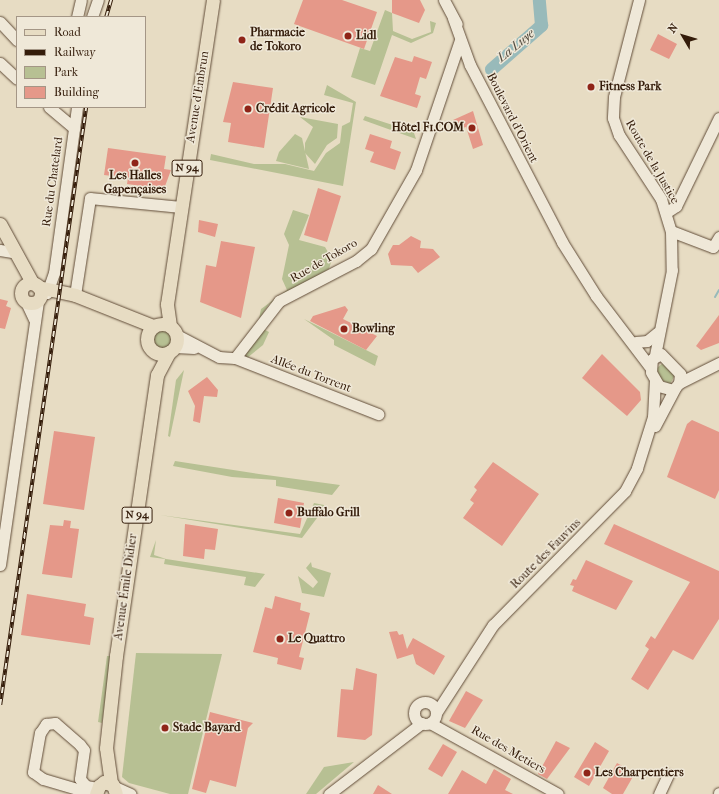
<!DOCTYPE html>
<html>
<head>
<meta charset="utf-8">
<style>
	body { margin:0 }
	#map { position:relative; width:719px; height:794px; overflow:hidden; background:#e7dcc3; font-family:"IM FELL French Canon",serif }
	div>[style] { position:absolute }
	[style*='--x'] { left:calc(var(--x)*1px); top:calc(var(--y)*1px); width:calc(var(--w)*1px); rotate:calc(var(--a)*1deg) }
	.green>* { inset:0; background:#b7c093 }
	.round { border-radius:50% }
	.stream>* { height:2px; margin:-1px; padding:0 1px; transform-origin:1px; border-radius:1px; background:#98baba }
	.river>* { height:13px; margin:-6.5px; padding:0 6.5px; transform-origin:6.5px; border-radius:6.5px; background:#98baba }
	.building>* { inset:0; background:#e59889 }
	.roads { filter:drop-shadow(0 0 1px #614c38) drop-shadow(0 0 1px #614c38) }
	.minor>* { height:11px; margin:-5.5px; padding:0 5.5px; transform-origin:5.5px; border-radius:5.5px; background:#efe8d8 }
	.minor>.ring { margin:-5.5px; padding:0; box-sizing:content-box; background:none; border:11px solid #efe8d8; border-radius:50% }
	.major>* { height:13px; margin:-6.5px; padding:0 6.5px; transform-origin:6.5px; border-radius:6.5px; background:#e7dcc3 }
	.major>.ring { margin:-6.5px; padding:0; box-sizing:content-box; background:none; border:13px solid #e7dcc3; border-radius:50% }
	.rail>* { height:3.5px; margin-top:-1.75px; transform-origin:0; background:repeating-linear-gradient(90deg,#efe8d8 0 6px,#341c0a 0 12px); box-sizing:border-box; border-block:1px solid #341c0a }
	.dots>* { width:11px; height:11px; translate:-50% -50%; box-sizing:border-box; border:2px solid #efe8d8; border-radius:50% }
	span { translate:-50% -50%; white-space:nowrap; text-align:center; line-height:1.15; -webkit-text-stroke:3px #efe8d8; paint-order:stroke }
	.shield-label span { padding:1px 3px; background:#efe8d8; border:1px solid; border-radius:3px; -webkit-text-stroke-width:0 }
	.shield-label { font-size:11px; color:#341c0a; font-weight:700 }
	.poi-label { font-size:12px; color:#341c0a; font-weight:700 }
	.left { translate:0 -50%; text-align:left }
	.right { translate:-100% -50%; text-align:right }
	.street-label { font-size:12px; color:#341c0a }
	.water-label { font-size:13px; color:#524b3f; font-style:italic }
	.legend { position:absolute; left:16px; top:16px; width:130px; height:92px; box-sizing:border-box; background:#efe8d8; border:1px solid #a49686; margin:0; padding:5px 7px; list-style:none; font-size:12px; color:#341c0a }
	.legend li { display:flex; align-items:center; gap:8px; height:20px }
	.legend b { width:20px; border:1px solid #a49686 }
	.north { position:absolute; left:663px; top:16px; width:40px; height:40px; -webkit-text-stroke:3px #efe8d8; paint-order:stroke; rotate:308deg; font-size:11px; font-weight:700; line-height:16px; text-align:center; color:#341c0a }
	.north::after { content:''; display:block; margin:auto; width:14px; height:18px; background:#341c0a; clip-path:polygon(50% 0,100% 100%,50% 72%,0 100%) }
</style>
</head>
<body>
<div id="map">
	<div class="green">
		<i style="clip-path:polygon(385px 10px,392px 13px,393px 31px,412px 39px,431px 32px,430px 21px,436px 23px,433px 33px,411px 43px,392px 35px,375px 85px,351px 77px,360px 48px,370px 51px)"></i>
		<i style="clip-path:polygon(327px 85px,356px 102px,343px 186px,210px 160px,211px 154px,254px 164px,285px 164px,314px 171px,326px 153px,340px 143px,342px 126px,350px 122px,353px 103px,324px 95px)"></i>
		<i style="clip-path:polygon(365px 116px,408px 130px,411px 124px,416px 139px,363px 120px)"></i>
		<i style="clip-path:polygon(300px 117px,338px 124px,337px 138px,327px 145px,315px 164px,305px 153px,305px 143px,313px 127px)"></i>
		<i style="clip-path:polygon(295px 134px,302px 138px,309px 169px,276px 161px,279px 152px)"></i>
		<i style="clip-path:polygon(293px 210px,309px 215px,299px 240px,325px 247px,332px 259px,329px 269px,269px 304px,259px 319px,261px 309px,287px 290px,282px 279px,289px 245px,284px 234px)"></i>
		<i style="clip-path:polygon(304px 319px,378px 356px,375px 366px,334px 345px,334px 340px)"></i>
		<i class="round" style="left:151px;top:328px;width:22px;height:22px"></i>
		<i style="clip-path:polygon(263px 329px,269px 332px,263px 345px,247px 358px,245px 355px)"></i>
		<i style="clip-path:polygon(663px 363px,675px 375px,670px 384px,659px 379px,657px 368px)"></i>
		<i style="clip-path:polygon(184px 370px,170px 437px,168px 436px,176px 380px)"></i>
		<i style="clip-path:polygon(175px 461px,259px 474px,340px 485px,332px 495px,276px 486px,276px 480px,232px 477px,173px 466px)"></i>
		<i style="clip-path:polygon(314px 503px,324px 505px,323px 510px,302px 538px,160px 515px,300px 534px)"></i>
		<i style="clip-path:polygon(156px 540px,154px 555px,166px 559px,265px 574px,255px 587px,244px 585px,246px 577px,164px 564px,165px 559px,150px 557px)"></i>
		<i style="clip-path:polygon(311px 562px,312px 567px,331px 573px,324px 597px,302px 593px,298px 576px,313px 588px,318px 582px,306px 568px)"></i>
		<i style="clip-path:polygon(136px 653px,222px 654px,188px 794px,170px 794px,129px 783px,122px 777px)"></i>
		<i style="clip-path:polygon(107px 656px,111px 656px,102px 723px,98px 722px)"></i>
		<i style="clip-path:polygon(354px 762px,316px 794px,306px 794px,324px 767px)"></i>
	</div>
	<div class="stream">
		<i style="--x:715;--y:297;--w:8;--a:-60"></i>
	</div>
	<div class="river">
		<i style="--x:491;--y:69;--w:67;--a:-41.3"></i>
		<i style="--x:541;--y:25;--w:25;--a:-95"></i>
	</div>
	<div class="building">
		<i style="clip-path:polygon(303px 0,342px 0,377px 12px,364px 49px,294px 24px)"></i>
		<i style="clip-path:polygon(392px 0,420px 0,425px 10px,419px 23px,392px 13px)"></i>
		<i style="clip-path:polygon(658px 34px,677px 44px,669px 59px,650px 50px)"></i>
		<i style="clip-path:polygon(414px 56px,432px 62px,426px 79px,420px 77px,415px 94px,421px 96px,417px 108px,380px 96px,395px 57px,412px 62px)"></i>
		<i style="clip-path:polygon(233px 82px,273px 88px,264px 148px,228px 142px,231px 123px,223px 122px)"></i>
		<i style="clip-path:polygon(473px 111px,483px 145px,473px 149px,466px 127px,456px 130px,453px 120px)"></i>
		<i style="clip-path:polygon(370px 134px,392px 141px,390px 148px,401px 152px,395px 170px,370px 162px,374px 152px,365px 149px)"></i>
		<i style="clip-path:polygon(108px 148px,166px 156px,164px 169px,171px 170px,164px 189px,127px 184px,128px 178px,104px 175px)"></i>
		<i style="clip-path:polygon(318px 188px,341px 196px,327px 242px,304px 235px)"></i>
		<i style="clip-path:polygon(199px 220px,218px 224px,215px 237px,198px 232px)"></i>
		<i style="clip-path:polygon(411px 236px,421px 241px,420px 248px,433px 249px,440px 257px,418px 273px,412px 266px,391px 265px,388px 254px,393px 245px,399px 245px)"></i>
		<i style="clip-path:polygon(221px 241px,255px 247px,241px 318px,200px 302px,206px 265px,216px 267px)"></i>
		<i style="clip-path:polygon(0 299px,8px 301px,6px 306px,11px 308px,5px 329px,0 328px)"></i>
		<i style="clip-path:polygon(345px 306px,348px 310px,343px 319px,377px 336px,366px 350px,310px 321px,313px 316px)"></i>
		<i style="clip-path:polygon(719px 315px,719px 343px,701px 350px,696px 346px)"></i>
		<i style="clip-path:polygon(602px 354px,640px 392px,641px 400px,627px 416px,582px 378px)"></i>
		<i style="clip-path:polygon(207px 377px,218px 390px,217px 397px,204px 396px,200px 423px,193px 421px,195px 406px,188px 391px)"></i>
		<i style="clip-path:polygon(692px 420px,719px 432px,719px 490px,715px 499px,667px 477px,687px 424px)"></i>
		<i style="clip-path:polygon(54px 431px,95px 437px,84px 510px,43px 504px)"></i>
		<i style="clip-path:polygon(493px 462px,539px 494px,502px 546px,463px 518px,474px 503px,470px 500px,477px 490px,474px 487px)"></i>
		<i style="clip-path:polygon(278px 498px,304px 503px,300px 528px,274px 523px)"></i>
		<i style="clip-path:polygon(64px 520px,71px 521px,70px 528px,79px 529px,72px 578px,42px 574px,50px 525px,63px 526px)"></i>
		<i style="clip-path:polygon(185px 524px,218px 529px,215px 550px,205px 549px,204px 559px,183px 556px)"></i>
		<i style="clip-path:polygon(614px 524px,719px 571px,719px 619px,693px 660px,673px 650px,648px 690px,631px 679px,649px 649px,645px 646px,651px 636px,655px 639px,690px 582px,604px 544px)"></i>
		<i style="clip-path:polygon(586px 560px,633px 581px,616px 610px,572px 591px,574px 586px,570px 585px,573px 579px,576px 580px)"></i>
		<i style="clip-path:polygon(27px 594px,86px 604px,84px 616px,94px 618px,90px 645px,21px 635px)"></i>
		<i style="clip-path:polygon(275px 596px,301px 603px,300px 610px,310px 613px,299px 657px,304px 658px,301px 670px,277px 664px,278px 658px,253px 652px,265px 607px,272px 609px)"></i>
		<i style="clip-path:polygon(397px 631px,399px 635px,403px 634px,407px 649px,413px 638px,445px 656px,434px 675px,416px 664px,413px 654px,397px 659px,389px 632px)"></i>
		<i style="clip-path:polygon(356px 668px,377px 674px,372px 735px,365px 740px,337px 737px,341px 689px,353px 690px)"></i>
		<i style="clip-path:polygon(466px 691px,483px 700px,465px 728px,449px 721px)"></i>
		<i style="clip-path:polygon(210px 712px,253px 723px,248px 728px,236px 787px,210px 780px,206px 793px,192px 789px)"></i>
		<i style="clip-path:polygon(556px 741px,570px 748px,547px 779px,538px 774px)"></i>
		<i style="clip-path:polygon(595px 742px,609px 751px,589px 786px,574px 777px)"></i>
		<i style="clip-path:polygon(443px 744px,457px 752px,442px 777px,428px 769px)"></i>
		<i style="clip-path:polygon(617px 763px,635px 773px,623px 794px,612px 794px,603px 788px)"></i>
		<i style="clip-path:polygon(494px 769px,511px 779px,505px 790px,513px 794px,448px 794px,462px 770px,486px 784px)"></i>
		<i style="clip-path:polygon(378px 785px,392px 794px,373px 794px)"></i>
	</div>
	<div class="roads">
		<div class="minor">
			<i style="--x:444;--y:0;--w:27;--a:62"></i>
			<i style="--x:639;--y:0;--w:100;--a:104.5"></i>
			<i style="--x:614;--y:97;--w:21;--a:93"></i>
			<i style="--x:613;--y:118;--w:18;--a:71"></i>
			<i style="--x:619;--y:135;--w:77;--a:56.7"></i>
			<i style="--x:661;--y:199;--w:34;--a:73"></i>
			<i style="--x:671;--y:231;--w:39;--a:89"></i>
			<i style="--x:672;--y:270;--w:87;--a:101.3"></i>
			<i style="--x:77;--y:17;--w:17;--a:-77"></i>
			<i style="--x:92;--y:17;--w:18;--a:-71"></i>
			<i style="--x:453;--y:18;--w:50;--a:70.1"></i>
			<i style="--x:470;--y:65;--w:199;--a:62.5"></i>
			<i style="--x:562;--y:242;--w:64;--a:57.8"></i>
			<i style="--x:596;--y:296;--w:89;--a:52.7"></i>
			<i style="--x:0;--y:22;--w:25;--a:47"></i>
			<i style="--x:0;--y:63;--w:23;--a:43"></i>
			<i style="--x:49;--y:107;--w:33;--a:40"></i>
			<i style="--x:667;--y:212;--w:11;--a:-34"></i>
			<i style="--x:676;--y:206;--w:98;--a:-64"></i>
			<i style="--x:671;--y:231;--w:45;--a:20.9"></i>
			<i style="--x:713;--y:247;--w:12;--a:-59"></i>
			<i style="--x:0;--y:250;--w:11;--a:10"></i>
			<i style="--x:47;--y:293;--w:21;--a:-71"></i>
			<i style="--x:54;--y:273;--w:168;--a:-82.1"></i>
			<i style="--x:75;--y:295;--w:98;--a:-81.2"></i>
			<i style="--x:90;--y:198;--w:91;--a:5.6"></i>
			<i style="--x:26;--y:302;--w:19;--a:65"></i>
			<i style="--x:177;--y:335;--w:47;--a:27.6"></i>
			<i style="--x:219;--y:357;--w:16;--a:4"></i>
			<i style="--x:235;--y:358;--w:72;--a:-52.3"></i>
			<i style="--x:279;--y:301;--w:87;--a:-27.5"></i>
			<i style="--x:356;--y:261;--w:19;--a:-39"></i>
			<i style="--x:371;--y:249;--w:91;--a:-60.3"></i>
			<i style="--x:416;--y:170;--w:137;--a:-71.3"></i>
			<i style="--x:636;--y:342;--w:11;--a:-5"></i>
			<i style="--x:647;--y:341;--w:13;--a:-39"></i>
			<i style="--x:175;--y:347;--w:19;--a:3"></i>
			<i style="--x:661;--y:354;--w:28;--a:46"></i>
			<i style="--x:680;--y:374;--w:9;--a:96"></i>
			<i style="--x:679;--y:383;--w:9;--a:131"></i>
			<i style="--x:673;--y:390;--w:15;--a:-164"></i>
			<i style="--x:659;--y:386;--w:16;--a:-120"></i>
			<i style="--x:651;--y:372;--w:13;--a:-86"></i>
			<i style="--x:652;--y:359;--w:10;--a:-29"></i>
			<i style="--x:235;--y:358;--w:154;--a:21.4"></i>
			<i style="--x:679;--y:383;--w:45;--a:-26.6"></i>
			<i style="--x:655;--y:426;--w:43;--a:-62.2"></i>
			<i style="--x:0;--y:565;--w:268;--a:-81.8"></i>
			<i class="ring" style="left:414px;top:702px;width:11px;height:11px"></i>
			<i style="--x:436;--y:713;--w:105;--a:-57.1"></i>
			<i style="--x:493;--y:625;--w:188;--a:-45.4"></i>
			<i style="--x:625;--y:491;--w:26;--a:-62"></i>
			<i style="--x:637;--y:468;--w:53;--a:-72.6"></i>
			<i style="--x:653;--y:417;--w:36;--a:-87"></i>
			<i style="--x:430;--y:723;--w:146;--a:29"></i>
			<i style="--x:115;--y:787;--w:17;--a:24"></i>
			<i style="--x:94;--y:794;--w:53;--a:-163.6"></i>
			<i style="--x:43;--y:779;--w:12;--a:-145"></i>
			<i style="--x:33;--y:772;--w:40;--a:-80"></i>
			<i style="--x:40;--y:733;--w:11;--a:-56"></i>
			<i style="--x:46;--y:724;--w:9;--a:-6"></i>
			<i style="--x:55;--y:723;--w:33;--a:41"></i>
			<i style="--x:80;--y:745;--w:6;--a:51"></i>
			<i style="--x:84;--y:750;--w:29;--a:98"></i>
			<i style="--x:80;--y:779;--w:9;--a:49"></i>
			<i style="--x:86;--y:786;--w:11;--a:10"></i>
			<i style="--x:329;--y:794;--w:117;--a:-37.4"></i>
			<i style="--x:659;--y:794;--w:21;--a:-65"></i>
			<i style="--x:719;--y:794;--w:1;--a:-90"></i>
		</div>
		<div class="major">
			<i style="--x:0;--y:224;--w:68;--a:61.2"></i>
			<i class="ring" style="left:21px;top:283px;width:7px;height:7px"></i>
			<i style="--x:38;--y:287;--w:38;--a:12"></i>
			<i style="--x:75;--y:295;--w:84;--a:21.7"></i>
			<i class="ring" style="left:147px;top:324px;width:17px;height:17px"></i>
			<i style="--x:170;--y:326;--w:22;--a:-98"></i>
			<i style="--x:167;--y:304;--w:307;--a:-81.4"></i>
			<i style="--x:111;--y:783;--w:35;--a:-98"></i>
			<i style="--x:106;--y:748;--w:93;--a:-83.8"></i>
			<i style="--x:116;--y:656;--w:284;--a:-81.7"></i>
			<i style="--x:157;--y:375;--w:26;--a:-62"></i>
			<i style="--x:96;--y:794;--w:9;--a:-69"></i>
			<i style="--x:99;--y:786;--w:6;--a:-39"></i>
			<i style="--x:104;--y:782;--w:9;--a:18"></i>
			<i style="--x:113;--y:785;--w:9;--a:72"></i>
		</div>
	</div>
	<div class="rail">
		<i style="--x:106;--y:17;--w:18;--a:-74"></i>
		<i style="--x:0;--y:705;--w:604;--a:-81.82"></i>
	</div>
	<div class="dots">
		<i style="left:348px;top:36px;background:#8f2418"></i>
		<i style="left:242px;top:40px;background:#8f2418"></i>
		<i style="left:591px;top:87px;background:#8f2418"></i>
		<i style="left:248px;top:109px;background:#8f2418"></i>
		<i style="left:472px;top:128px;background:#8f2418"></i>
		<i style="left:135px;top:163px;background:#8f2418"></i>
		<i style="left:344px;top:329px;background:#8f2418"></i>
		<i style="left:289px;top:513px;background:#8f2418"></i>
		<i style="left:280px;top:639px;background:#8f2418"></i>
		<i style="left:165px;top:728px;background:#8f2418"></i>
		<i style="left:587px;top:773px;background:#8f2418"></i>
	</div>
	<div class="shield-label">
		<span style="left:187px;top:168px">N 94</span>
		<span style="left:137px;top:515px">N 94</span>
	</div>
	<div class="poi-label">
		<span class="left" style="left:250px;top:40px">Pharmacie<br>de Tokoro</span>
		<span class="left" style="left:356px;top:36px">Lidl</span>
		<span class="left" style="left:599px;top:87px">Fitness Park</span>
		<span class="left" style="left:256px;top:109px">Crédit Agricole</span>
		<span class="right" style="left:464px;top:128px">Hôtel F1.COM</span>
		<span style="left:135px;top:183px">Les Halles<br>Gapençaises</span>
		<span class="left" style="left:352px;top:329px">Bowling</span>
		<span class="left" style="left:297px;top:513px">Buffalo Grill</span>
		<span class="left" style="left:288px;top:639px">Le Quattro</span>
		<span class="left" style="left:173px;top:728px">Stade Bayard</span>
		<span class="left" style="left:595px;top:773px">Les Charpentiers</span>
	</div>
	<div class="street-label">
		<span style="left:198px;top:97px;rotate:-81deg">Avenue d'Embrun</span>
		<span style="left:512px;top:118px;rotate:63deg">Boulevard d'Orient</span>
		<span style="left:652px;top:162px;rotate:60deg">Route de la Justice</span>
		<span style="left:53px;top:182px;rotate:-82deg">Rue du Chatelard</span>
		<span style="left:324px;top:261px;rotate:-30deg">Rue de Tokoro</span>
		<span style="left:311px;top:374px;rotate:21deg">Allée du Torrent</span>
		<span style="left:546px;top:554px;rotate:-45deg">Route des Fauvins</span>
		<span style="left:126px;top:587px;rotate:-82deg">Avenue Émile Didier</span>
		<span style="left:508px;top:750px;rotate:30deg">Rue des Metiers</span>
	</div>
	<div class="water-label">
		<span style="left:516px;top:46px;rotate:-39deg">La Luye</span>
	</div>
	<ul class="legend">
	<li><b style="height:5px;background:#e7dcc3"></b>Road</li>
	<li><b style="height:5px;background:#341c0a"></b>Railway</li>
	<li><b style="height:11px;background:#b7c093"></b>Park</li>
	<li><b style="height:11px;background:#e59889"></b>Building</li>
	</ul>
	<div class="north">N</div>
</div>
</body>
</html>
